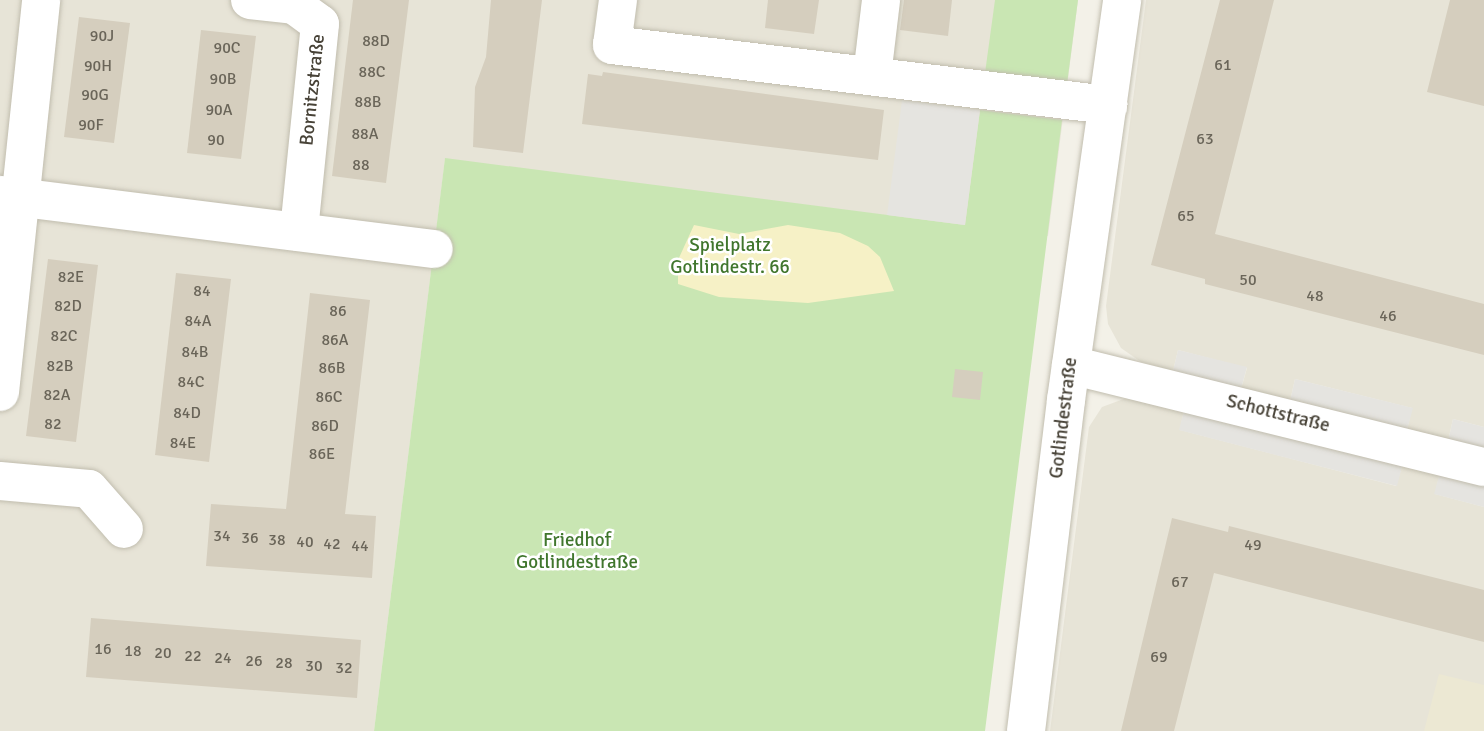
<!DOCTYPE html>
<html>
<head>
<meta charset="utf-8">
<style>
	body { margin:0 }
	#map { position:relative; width:1484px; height:731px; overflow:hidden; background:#f3f1e8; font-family:Signika,sans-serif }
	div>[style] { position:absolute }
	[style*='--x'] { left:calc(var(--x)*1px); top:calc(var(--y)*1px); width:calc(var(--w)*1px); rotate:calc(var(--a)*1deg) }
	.residential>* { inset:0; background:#e7e4d7 }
	.education>* { inset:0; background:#ece8d3 }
	.green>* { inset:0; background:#c9e6b3 }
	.sand>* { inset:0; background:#f6f1c6 }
	.parking>* { inset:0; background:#e5e4e0 }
	.building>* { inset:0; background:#d5cebe }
	.roads { filter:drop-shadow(0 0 2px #c1bdae) drop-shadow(0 0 2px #c1bdae) }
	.minor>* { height:38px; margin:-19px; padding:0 19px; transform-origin:19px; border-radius:19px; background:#fff }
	span { translate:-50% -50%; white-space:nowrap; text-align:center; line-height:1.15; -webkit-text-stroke:5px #fff; paint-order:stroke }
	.number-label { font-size:16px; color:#6a6559 }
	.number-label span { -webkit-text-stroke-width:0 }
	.street-label { font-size:19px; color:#474237 }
	.park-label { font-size:19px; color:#40762d }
</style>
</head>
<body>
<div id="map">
	<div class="residential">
		<i style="clip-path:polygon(0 0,1078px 0,1048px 236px,445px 159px,374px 731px,0 731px)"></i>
		<i style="clip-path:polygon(1146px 0,1484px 0,1484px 427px,1453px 419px,1448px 441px,1407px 430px,1412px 408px,1295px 379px,1290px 401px,1241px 389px,1247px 368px,1178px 350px,1173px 371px,1141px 362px,1121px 348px,1108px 324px,1106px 306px)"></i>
		<i style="clip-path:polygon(1129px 397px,1184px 410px,1180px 430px,1396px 486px,1403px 463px,1440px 472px,1435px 494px,1484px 507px,1484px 731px,1050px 731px,1089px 427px,1102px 407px)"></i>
	</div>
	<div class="education">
		<i style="clip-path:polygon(1439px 674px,1484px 685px,1484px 731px,1424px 731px)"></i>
	</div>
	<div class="green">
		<i style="clip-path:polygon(995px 0,1078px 0,1067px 84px,985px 73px)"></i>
		<i style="clip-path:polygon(980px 110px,1062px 120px,985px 731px,374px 731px,445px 158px,965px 225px)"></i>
	</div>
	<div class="sand">
		<i style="clip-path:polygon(694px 225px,739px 234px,788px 225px,840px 233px,868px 246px,880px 257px,894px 291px,808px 303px,719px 297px,678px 284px,678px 260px)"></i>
	</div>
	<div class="parking">
		<i style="clip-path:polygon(902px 100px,980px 110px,965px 225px,887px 215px)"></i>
		<i style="clip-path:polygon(1178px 350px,1247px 367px,1241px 389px,1173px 371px)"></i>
		<i style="clip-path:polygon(1295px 379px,1413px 408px,1407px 430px,1290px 401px)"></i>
		<i style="clip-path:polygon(1184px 410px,1403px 463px,1397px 486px,1179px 430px)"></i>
		<i style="clip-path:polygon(1453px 419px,1484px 427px,1484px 450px,1448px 441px)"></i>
		<i style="clip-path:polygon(1440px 472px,1484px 484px,1484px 507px,1434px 494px)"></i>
	</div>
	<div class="building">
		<i style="clip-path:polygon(353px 0,409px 0,386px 183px,332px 176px)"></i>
		<i style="clip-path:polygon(491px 0,542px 0,523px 153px,473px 147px,475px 87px,486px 57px)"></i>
		<i style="clip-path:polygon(768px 0,819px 0,814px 34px,765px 28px)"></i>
		<i style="clip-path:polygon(904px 0,952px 0,948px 36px,900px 30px)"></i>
		<i style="clip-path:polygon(1220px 0,1274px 0,1215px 234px,1484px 304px,1484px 355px,1205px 284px,1205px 279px,1151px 265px)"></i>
		<i style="clip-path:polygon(1450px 0,1484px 0,1484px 106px,1427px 92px)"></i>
		<i style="clip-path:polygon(79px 17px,130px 23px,114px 143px,64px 137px)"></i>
		<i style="clip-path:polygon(201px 30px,256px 36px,241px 159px,187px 153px)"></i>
		<i style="clip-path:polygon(603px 72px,884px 110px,878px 160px,582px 124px,588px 74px,602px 76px)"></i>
		<i style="clip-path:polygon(48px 259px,98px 265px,76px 442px,26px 436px)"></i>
		<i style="clip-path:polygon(176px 273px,231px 279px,209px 462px,155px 455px)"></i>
		<i style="clip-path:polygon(310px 293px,370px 300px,345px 514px,376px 516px,372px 578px,206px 566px,211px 504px,286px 509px)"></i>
		<i style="clip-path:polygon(955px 369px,983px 372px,980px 400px,952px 397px)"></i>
		<i style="clip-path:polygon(1172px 518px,1228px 532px,1229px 526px,1484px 590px,1484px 642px,1214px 573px,1174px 731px,1121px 731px)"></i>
		<i style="clip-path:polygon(91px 618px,361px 640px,357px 698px,86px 677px)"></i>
	</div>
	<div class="roads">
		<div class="minor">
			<i style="--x:250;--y:0;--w:44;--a:6.5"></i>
			<i style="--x:294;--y:5;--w:32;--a:36"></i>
			<i style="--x:320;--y:24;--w:209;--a:95.8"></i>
			<i style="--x:618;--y:0;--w:45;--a:97.6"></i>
			<i style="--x:612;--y:45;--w:500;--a:6.9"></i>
			<i style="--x:872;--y:76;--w:77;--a:-83.2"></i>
			<i style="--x:0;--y:195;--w:437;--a:7.1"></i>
			<i style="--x:1071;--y:365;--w:425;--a:13.9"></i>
			<i style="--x:0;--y:392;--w:394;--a:-84"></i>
			<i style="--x:0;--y:481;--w:89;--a:5.1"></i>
			<i style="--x:89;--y:489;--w:53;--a:48.8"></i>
			<i style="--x:1026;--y:731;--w:333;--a:-83.1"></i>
			<i style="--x:1066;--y:400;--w:404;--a:-82"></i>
		</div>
	</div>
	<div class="number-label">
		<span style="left:102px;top:36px">90J</span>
		<span style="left:376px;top:41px">88D</span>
		<span style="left:227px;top:48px">90C</span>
		<span style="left:1223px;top:65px">61</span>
		<span style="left:98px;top:66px">90H</span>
		<span style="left:372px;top:72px">88C</span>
		<span style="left:223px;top:79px">90B</span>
		<span style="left:95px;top:95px">90G</span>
		<span style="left:368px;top:102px">88B</span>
		<span style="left:219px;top:110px">90A</span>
		<span style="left:91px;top:125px">90F</span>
		<span style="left:365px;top:134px">88A</span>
		<span style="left:1205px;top:139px">63</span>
		<span style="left:216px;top:140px">90</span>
		<span style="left:361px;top:165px">88</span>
		<span style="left:1186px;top:216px">65</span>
		<span style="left:71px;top:277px">82E</span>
		<span style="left:1248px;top:280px">50</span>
		<span style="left:202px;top:291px">84</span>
		<span style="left:1315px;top:296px">48</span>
		<span style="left:68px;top:306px">82D</span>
		<span style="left:338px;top:311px">86</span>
		<span style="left:1388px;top:316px">46</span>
		<span style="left:198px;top:321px">84A</span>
		<span style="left:64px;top:336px">82C</span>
		<span style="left:335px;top:340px">86A</span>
		<span style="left:195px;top:352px">84B</span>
		<span style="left:60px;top:366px">82B</span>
		<span style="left:332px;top:368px">86B</span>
		<span style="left:191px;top:382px">84C</span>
		<span style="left:57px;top:395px">82A</span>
		<span style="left:329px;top:397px">86C</span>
		<span style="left:187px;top:413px">84D</span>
		<span style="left:53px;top:424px">82</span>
		<span style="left:325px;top:426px">86D</span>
		<span style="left:183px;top:443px">84E</span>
		<span style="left:322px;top:454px">86E</span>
		<span style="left:222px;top:536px">34</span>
		<span style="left:250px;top:538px">36</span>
		<span style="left:277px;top:540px">38</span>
		<span style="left:305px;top:542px">40</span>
		<span style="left:332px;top:544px">42</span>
		<span style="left:1253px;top:545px">49</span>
		<span style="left:360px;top:546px">44</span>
		<span style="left:1180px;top:582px">67</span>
		<span style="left:103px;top:649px">16</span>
		<span style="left:133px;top:651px">18</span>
		<span style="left:163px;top:653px">20</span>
		<span style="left:193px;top:656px">22</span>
		<span style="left:1159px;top:657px">69</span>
		<span style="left:223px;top:658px">24</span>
		<span style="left:254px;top:661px">26</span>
		<span style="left:284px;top:663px">28</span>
		<span style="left:314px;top:666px">30</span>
		<span style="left:344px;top:668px">32</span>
	</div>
	<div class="street-label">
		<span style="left:313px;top:90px;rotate:-84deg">Bornitzstraße</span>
		<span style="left:1278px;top:414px;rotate:14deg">Schottstraße</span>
		<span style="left:1064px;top:418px;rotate:-83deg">Gotlindestraße</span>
	</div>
	<div class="park-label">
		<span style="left:730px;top:257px">Spielplatz<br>Gotlindestr. 66</span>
		<span style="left:577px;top:552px">Friedhof<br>Gotlindestraße</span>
	</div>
</div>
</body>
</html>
